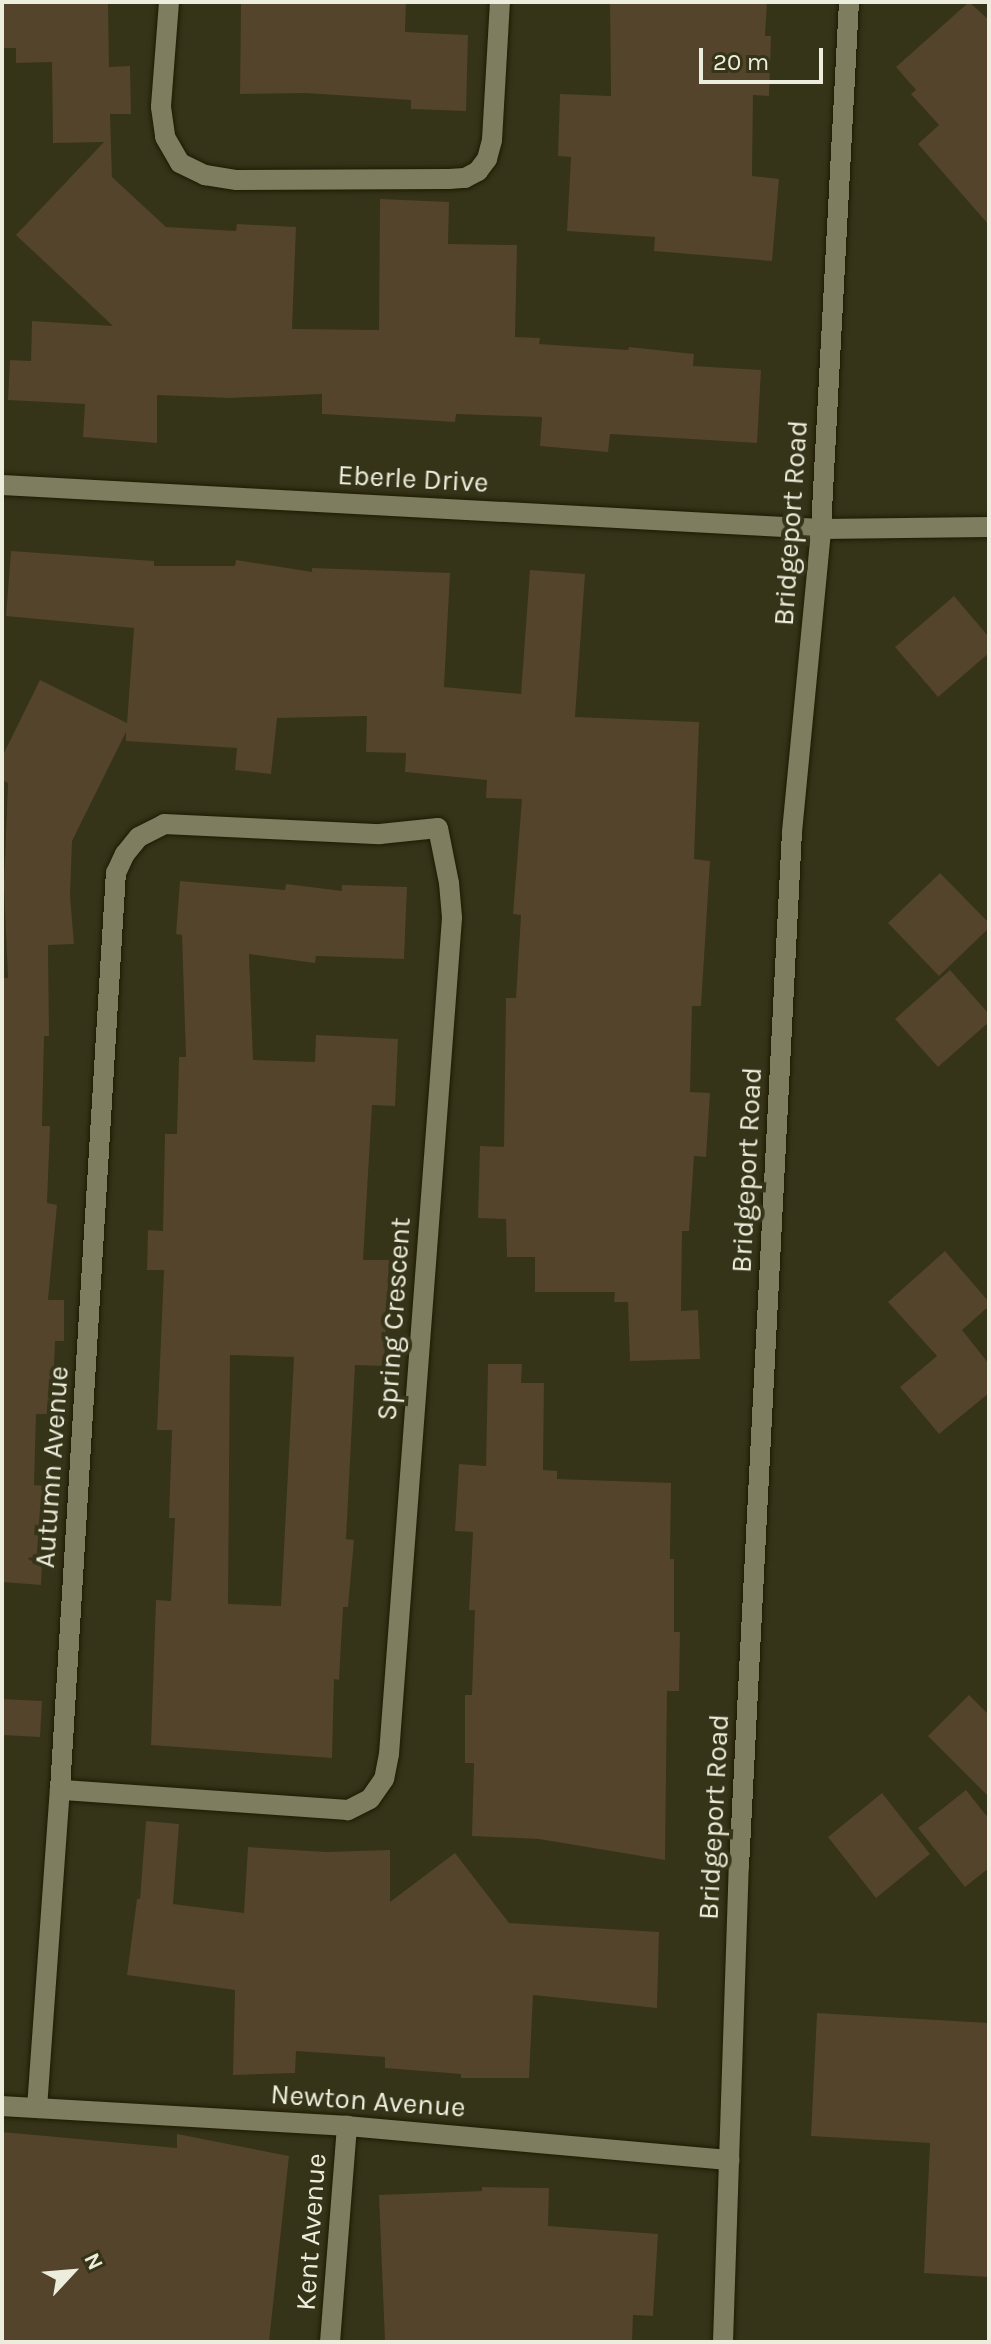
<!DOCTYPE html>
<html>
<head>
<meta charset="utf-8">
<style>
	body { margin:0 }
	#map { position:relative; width:991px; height:2344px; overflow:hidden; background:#353318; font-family:Karla,sans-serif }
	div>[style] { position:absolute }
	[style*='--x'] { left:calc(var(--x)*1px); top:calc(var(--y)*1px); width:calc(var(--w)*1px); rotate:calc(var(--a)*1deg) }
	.building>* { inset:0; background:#53442b }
	.roads { filter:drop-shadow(0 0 2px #1d1b02) drop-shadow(0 0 2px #1d1b02) }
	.minor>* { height:20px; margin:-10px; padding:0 10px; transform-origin:10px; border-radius:10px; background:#7e7d60 }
	.secondary>* { height:20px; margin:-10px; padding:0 10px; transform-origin:10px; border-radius:10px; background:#7e7d60 }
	span { translate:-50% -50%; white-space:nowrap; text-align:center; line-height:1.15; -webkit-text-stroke:8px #353318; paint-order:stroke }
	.street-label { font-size:28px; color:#ededdd }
	.frame { position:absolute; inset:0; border:4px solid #ededdd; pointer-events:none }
	.north { position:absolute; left:32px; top:2232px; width:80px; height:80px; -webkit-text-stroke:6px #353318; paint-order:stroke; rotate:64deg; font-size:22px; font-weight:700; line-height:32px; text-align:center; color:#ededdd }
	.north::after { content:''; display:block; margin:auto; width:28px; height:36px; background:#ededdd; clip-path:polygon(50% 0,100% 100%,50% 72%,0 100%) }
	.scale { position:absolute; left:699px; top:48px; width:124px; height:36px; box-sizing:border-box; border:4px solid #ededdd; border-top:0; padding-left:10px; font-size:24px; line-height:28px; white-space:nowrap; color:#ededdd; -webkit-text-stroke:6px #353318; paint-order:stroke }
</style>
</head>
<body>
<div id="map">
	<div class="building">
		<i style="clip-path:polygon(2px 2px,108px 2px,109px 67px,130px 66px,131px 114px,110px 114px,112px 177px,166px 227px,236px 231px,237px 224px,296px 227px,292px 329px,379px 330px,380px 199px,449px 202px,448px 244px,517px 245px,515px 337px,540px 338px,539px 344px,628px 350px,629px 347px,694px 354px,693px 366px,761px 370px,757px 443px,610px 434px,608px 452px,540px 446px,542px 417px,456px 414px,455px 422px,322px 414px,322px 394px,230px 398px,157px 395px,157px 443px,83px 437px,85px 404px,8px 400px,10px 360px,31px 361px,32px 321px,113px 326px,16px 235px,104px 142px,53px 143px,52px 62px,16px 63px,16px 48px,2px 48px)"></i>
		<i style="clip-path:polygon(241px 2px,406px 2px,405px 32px,468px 35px,466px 111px,411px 109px,411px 100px,306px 93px,240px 94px)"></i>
		<i style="clip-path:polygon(610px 2px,767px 2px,765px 36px,771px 36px,769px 96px,753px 95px,752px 176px,779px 179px,772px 261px,654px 251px,655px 237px,567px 231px,571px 157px,558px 156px,560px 94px,611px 96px)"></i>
		<i style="clip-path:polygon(969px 2px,989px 20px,989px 225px,918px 144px,939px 125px,911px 94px,916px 90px,896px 67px)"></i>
		<i style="clip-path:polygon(11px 551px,154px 561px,154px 566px,235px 566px,236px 560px,312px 572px,312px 568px,450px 573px,444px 687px,521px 694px,530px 570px,585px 574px,575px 717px,699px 722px,694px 859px,710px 861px,701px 1006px,692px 1006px,690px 1092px,710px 1093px,706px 1157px,694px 1156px,689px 1231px,682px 1231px,681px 1311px,698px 1310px,700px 1359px,630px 1361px,628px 1302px,614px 1302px,615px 1292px,535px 1292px,535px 1257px,507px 1257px,506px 1219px,478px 1218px,480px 1146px,504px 1147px,506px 998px,516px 998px,521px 915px,513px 914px,522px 799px,486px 798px,487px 780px,405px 772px,406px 753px,366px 752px,367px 716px,277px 718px,271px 774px,235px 770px,237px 748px,126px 741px,126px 732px,72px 841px,70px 896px,74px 944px,48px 945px,49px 1036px,44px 1036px,42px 1126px,50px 1126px,47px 1203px,57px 1205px,48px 1300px,64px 1300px,64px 1341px,55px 1341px,52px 1414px,36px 1414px,34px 1485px,46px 1486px,41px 1585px,2px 1582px,2px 978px,8px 978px,4px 886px,8px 783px,2px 780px,2px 757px,40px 680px,127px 723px,134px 628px,6px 616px)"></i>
		<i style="clip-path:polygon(954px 596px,989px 637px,989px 653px,938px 697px,895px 647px)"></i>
		<i style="clip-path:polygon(940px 873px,989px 923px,989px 928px,939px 976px,888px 923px)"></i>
		<i style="clip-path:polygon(evenodd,180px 881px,285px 890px,286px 884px,342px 891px,342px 885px,407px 887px,404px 959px,316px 956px,315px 963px,249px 954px,253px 1060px,315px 1062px,316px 1035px,398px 1039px,395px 1106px,372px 1105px,363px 1260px,389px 1260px,384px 1366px,355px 1365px,346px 1539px,354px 1540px,348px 1607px,343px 1607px,339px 1680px,334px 1679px,332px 1758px,151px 1745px,156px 1600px,171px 1601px,175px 1518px,169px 1518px,172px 1430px,157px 1430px,164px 1270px,147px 1270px,148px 1230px,163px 1231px,165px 1134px,177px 1134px,179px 1057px,186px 1057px,182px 935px,176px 934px,180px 881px,230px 1355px,294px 1357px,281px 1606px,228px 1604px,230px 1355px)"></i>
		<i style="clip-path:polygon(950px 970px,989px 1014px,989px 1022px,938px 1067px,895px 1019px)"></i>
		<i style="clip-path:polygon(945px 1251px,989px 1302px,989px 1306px,962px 1330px,989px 1364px,989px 1393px,939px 1434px,900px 1387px,937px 1356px,888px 1302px)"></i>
		<i style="clip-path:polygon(488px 1364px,522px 1364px,521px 1383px,544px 1383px,543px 1470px,557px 1471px,557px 1479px,671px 1483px,670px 1559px,674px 1559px,674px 1632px,680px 1632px,679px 1691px,667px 1691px,665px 1860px,539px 1839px,472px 1836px,474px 1763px,465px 1763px,465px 1695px,472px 1695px,475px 1610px,469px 1610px,473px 1532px,455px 1531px,459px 1464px,486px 1466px)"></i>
		<i style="clip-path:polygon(969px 1695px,989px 1715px,989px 1797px,928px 1736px)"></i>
		<i style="clip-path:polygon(2px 1699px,42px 1701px,40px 1737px,2px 1735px)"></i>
		<i style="clip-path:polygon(966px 1790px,989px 1819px,989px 1868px,965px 1887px,918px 1828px)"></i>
		<i style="clip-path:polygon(882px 1793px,930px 1854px,876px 1898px,828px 1837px)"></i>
		<i style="clip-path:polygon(146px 1821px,179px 1824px,173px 1904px,244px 1913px,248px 1847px,326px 1852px,390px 1850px,390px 1902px,455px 1853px,509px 1923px,659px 1932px,657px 2008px,533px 1995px,529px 2078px,461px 2078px,461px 2074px,385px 2068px,385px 2057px,296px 2051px,295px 2073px,233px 2075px,235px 1990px,127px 1975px,137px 1899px,140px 1899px)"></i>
		<i style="clip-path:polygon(817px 2013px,989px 2023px,989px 2277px,924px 2273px,930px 2143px,811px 2136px)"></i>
		<i style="clip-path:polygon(2px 2132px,177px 2148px,177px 2134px,289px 2156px,269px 2342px,2px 2342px)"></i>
		<i style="clip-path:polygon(482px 2187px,549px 2188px,548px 2226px,658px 2234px,653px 2316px,633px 2315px,632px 2342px,385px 2342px,379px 2195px,482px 2191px)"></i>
	</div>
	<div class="roads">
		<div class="minor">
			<i style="--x:169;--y:2;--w:105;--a:94.4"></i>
			<i style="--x:161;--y:107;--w:30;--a:82"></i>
			<i style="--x:165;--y:137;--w:30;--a:60"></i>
			<i style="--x:180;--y:163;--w:28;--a:26"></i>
			<i style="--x:205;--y:175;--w:32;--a:9"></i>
			<i style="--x:237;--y:180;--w:212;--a:-0.3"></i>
			<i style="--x:449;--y:179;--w:16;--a:-4"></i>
			<i style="--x:465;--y:178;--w:15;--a:-28"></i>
			<i style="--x:478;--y:171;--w:15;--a:-53"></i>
			<i style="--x:487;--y:159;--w:20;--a:-75"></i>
			<i style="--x:492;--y:140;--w:138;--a:-86.7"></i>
			<i style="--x:2;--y:485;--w:820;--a:3.08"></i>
			<i style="--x:821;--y:529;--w:168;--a:-0.7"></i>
			<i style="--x:2;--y:2106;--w:346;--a:3.3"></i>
			<i style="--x:347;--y:2126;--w:384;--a:5.1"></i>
			<i style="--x:37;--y:2108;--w:319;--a:-85.9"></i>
			<i style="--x:60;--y:1790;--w:919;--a:-86.51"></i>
			<i style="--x:116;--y:873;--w:21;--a:-65"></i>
			<i style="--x:125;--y:854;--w:22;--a:-51"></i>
			<i style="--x:139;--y:837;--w:28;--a:-27"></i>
			<i style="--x:164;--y:824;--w:216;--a:2.7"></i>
			<i style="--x:380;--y:834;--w:58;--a:-5.9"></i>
			<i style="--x:438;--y:828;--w:56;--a:78.7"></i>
			<i style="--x:449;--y:883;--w:35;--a:85"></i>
			<i style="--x:452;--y:918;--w:838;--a:94.31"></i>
			<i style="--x:389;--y:1754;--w:25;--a:101"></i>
			<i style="--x:384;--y:1779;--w:24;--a:125"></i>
			<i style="--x:370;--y:1799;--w:25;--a:153"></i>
			<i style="--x:348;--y:1810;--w:289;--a:-176"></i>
			<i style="--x:330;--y:2342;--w:217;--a:-85.5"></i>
		</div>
		<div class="secondary">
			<i style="--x:723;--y:2342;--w:475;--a:-88.1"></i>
			<i style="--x:739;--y:1867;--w:1036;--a:-87.07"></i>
			<i style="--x:792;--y:832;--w:304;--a:-84.5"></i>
			<i style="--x:821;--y:529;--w:528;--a:-86.96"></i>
		</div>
	</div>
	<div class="street-label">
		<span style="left:413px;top:479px;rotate:3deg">Eberle Drive</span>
		<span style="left:791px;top:523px;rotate:-86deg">Bridgeport Road</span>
		<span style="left:747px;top:1170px;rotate:-87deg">Bridgeport Road</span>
		<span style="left:394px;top:1319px;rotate:-86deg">Spring Crescent</span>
		<span style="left:52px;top:1467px;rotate:-86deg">Autumn Avenue</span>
		<span style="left:714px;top:1817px;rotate:-87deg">Bridgeport Road</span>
		<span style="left:368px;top:2101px;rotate:4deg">Newton Avenue</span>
		<span style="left:311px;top:2232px;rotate:-86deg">Kent Avenue</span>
	</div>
	<div class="frame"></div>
	<div class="north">N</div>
	<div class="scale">20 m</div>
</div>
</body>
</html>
